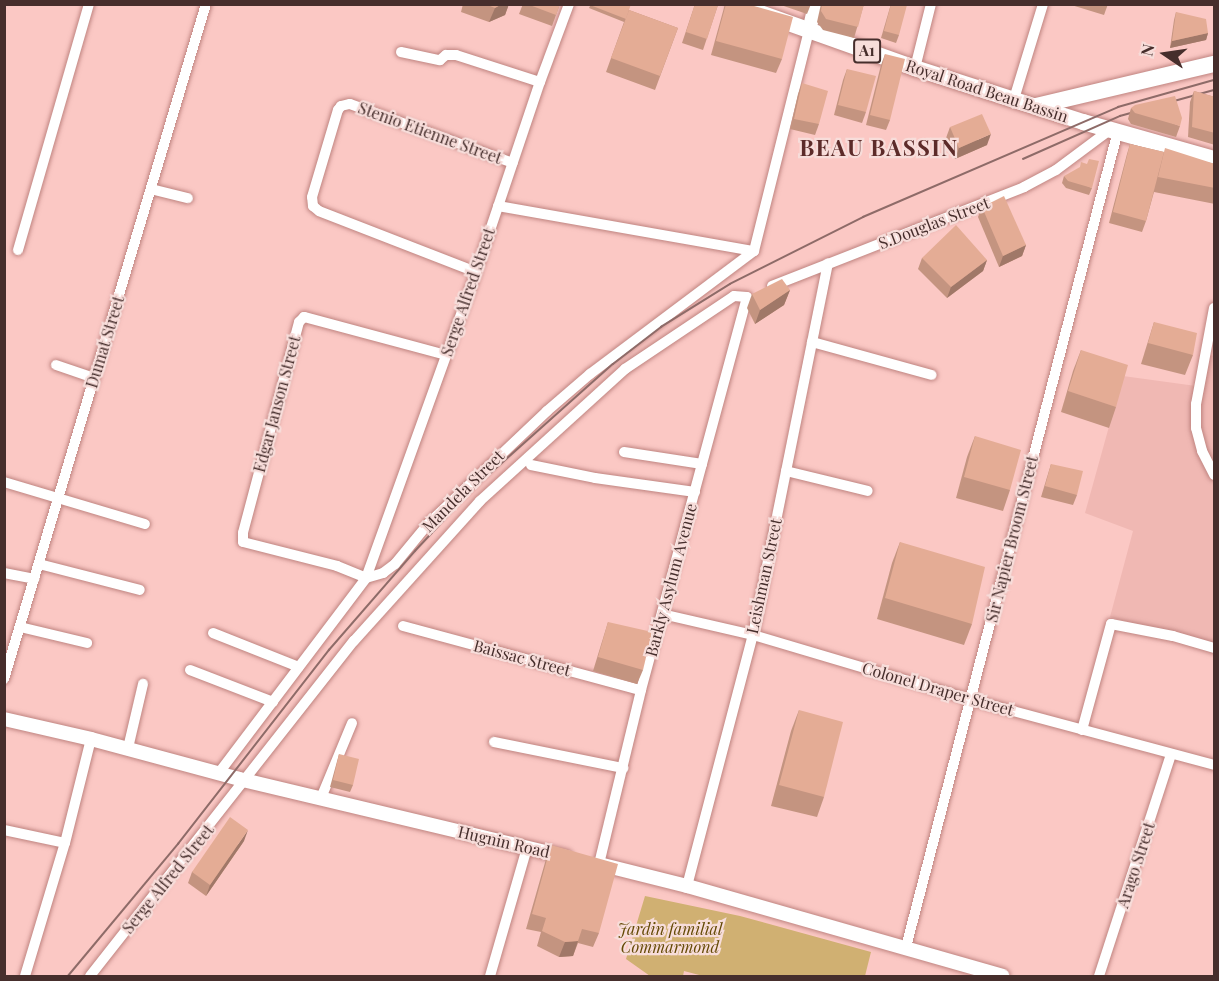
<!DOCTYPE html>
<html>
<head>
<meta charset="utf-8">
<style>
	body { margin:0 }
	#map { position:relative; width:1219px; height:981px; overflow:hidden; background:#fbc8c4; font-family:"Playfair Display",serif }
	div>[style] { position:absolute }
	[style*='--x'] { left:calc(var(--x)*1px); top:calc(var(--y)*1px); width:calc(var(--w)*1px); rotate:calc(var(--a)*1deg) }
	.built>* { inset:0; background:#f0b8b3 }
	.green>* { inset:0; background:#d0b072 }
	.roads { filter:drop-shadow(0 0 2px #bf8480) drop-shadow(0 0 2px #bf8480) }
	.minor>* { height:10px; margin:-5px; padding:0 5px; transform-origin:5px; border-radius:5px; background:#fff }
	.tertiary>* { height:14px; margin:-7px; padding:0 7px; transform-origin:7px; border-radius:7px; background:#fff }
	.primary>* { height:16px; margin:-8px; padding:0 8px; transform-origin:8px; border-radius:8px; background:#fff }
	.tram>* { height:1.5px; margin:-0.75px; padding:0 0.75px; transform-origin:0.75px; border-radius:0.75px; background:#8e6b68 }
	.wall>* { inset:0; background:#c49480 }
	.shaded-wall>* { inset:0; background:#a07868 }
	.building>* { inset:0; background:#e4ac95 }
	span { translate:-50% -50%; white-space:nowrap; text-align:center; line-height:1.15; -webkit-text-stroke:4.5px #f7ddda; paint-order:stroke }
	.shield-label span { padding:2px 4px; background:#f7ddda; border:2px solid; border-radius:4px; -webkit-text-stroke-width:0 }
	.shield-label { font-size:15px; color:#462e2c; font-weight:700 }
	.street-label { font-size:16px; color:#462e2c }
	.park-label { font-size:16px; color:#644905; font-style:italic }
	.district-label { font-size:22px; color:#5c2b29; font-weight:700; letter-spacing:1.5px }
	.frame { position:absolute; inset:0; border:6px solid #462e2c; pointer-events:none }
	.north { position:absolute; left:1135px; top:24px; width:60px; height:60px; -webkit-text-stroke:4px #f7ddda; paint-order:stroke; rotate:283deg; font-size:16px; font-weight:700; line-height:24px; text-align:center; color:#462e2c }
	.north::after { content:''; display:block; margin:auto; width:21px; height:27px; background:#462e2c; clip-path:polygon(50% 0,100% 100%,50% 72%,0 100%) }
</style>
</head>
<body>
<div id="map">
	<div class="built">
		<i style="clip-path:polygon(1204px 353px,1214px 356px,1214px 644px,1110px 617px,1133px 531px,1085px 513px,1123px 376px,1196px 386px)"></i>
	</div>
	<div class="green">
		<i style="clip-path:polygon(645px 896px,740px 916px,871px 952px,865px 976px,703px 976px,684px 971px,683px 976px,650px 976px,626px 959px)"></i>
	</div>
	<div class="roads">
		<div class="minor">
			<i style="--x:401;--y:52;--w:40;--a:12"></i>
			<i style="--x:440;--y:60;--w:8;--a:-40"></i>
			<i style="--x:446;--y:55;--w:10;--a:0"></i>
			<i style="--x:456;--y:55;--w:88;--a:17.8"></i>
			<i style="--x:915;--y:68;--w:66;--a:-76"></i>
			<i style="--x:1014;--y:99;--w:99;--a:-73"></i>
			<i style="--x:151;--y:189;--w:38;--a:14"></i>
			<i style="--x:498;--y:206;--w:260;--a:10"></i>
			<i style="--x:18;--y:250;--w:256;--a:-73.9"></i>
			<i style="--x:476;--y:272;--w:168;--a:-158.8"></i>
			<i style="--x:319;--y:211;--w:8;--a:-140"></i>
			<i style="--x:313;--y:206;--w:9;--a:-96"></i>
			<i style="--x:312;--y:197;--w:91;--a:-73.4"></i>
			<i style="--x:338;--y:110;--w:5;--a:-53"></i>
			<i style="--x:341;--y:106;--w:9;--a:-13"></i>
			<i style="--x:350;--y:104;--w:173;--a:19.9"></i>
			<i style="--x:772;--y:286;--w:271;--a:-21.4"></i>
			<i style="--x:1024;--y:187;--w:36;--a:-28"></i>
			<i style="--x:1056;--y:170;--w:69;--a:-36.7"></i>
			<i style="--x:1214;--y:308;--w:98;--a:100.6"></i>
			<i style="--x:1196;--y:404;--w:24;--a:90"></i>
			<i style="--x:1196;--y:428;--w:24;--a:75"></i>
			<i style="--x:1202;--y:451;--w:27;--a:63"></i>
			<i style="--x:812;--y:342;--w:124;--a:15.4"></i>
			<i style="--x:446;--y:355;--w:147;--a:-165"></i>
			<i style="--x:304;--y:317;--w:7;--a:135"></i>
			<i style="--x:299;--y:322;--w:218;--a:104.9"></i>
			<i style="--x:243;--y:533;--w:9;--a:90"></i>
			<i style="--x:243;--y:542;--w:97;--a:14.3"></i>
			<i style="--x:337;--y:566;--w:31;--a:22"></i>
			<i style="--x:366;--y:578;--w:325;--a:-70.2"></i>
			<i style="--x:476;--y:272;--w:200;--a:-71.4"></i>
			<i style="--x:540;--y:82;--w:83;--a:-69.6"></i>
			<i style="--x:56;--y:365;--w:40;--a:18.9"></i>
			<i style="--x:624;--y:452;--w:79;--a:8.7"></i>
			<i style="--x:531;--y:465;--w:65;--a:11.5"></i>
			<i style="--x:595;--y:478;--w:101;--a:8"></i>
			<i style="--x:786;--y:471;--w:84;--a:13.7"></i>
			<i style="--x:4;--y:482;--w:147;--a:16.6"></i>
			<i style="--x:39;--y:564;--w:104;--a:14.4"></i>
			<i style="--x:4;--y:573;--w:31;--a:11"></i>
			<i style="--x:662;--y:614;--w:93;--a:13"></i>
			<i style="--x:753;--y:635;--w:228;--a:16.5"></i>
			<i style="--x:972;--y:700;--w:251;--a:15"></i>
			<i style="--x:403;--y:626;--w:246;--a:15.1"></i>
			<i style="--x:20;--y:627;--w:69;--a:13.4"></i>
			<i style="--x:213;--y:633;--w:92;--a:21.6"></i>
			<i style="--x:190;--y:670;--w:89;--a:21.1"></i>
			<i style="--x:4;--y:679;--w:705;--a:-73.34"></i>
			<i style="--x:1082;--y:730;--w:110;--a:-74.7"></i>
			<i style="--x:1111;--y:624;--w:63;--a:11"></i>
			<i style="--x:1173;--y:636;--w:43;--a:16.3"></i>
			<i style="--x:494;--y:742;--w:132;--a:11.4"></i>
			<i style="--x:128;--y:748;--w:66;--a:-76.8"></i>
			<i style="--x:218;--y:774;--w:246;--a:-52.9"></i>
			<i style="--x:366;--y:578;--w:18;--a:-16"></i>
			<i style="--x:383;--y:573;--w:15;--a:-37"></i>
			<i style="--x:395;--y:564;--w:52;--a:-50.5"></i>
			<i style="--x:428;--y:524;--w:164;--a:-43.5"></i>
			<i style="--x:547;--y:411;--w:57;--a:-40.7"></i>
			<i style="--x:590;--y:374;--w:205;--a:-36.9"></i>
			<i style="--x:754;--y:251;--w:227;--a:-76"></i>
			<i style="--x:321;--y:798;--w:81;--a:-67.5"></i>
			<i style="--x:4;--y:830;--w:62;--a:12"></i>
			<i style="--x:599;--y:864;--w:179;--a:-76.4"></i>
			<i style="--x:641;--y:690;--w:407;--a:-74.9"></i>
			<i style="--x:687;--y:886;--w:260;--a:-75.3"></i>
			<i style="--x:753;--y:635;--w:379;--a:-78.6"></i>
			<i style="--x:906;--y:947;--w:843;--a:-75.44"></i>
			<i style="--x:25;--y:976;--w:139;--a:-73.3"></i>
			<i style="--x:65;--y:843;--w:107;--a:-76"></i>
			<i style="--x:90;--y:976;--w:427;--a:-51.8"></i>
			<i style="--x:354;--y:641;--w:188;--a:-48"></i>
			<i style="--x:480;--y:501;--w:196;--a:-42.3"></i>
			<i style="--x:625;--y:369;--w:131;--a:-33.8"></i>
			<i style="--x:734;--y:296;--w:13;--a:4"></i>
			<i style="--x:490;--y:976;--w:133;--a:-73.9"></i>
			<i style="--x:1099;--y:976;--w:233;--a:-72"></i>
		</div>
		<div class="tertiary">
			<i style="--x:809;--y:31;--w:28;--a:-77"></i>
			<i style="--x:4;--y:719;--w:89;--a:12.9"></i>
			<i style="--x:91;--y:739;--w:153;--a:15.1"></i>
			<i style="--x:239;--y:779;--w:336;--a:13.4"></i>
			<i style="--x:599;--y:864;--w:91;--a:14"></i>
			<i style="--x:687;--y:886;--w:328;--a:15.9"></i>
		</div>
		<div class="primary">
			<i style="--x:735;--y:4;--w:191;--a:19.6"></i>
			<i style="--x:915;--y:68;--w:176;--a:17.8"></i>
			<i style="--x:1083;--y:122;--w:136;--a:15.8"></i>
			<i style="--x:1036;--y:106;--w:183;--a:-13.3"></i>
		</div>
	</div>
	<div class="tram">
		<i style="--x:1023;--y:159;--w:106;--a:-23.9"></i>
		<i style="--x:1120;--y:116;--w:98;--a:-15.5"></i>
		<i style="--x:68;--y:976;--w:172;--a:-50.2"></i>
		<i style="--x:178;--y:844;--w:246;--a:-52.1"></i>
		<i style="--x:329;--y:650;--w:131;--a:-49"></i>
		<i style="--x:415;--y:551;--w:89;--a:-46.8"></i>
		<i style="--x:476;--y:486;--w:183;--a:-41.7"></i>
		<i style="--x:613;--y:364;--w:61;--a:-37.6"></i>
		<i style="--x:661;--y:327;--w:81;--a:-31.9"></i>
		<i style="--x:730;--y:284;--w:149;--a:-26.7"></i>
		<i style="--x:863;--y:217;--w:278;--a:-23.3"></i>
		<i style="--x:1118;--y:107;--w:100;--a:-15.7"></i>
	</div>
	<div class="wall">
		<i style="clip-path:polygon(463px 4px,509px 4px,505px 15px,489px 22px,461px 12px)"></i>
		<i style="clip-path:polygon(523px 4px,560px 4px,552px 26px,519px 14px)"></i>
		<i style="clip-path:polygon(591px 4px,629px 10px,678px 28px,655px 90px,606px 72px,624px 22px,589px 8px)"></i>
		<i style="clip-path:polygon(695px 4px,718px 5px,703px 50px,682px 43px)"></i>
		<i style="clip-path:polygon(725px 4px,747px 4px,782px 59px,776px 73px,711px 55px)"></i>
		<i style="clip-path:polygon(778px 4px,811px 4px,807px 14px)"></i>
		<i style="clip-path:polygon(821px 4px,864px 4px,854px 38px,823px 30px,817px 22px)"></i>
		<i style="clip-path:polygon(891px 4px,899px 35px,896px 43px,881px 38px)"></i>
		<i style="clip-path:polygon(1068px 4px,1108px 4px,1104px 15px)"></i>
		<i style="clip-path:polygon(1176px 12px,1208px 33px,1206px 40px,1170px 48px,1174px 20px)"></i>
		<i style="clip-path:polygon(885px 54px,890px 120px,886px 130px,866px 125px,881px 65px)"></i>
		<i style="clip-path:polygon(847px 69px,866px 112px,862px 123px,834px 115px,843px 80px)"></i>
		<i style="clip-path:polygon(802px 83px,819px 124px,815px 135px,790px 129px,798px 94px)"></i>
		<i style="clip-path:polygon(1194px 91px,1215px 97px,1215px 145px,1188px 137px,1190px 102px)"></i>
		<i style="clip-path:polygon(1131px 108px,1180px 126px,1176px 137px,1131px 124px,1128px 119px)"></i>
		<i style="clip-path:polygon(950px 127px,987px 145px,955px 159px,946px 138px)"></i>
		<i style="clip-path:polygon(1130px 144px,1215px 164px,1215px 204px,1154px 192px,1146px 221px,1142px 232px,1109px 223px,1127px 154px)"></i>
		<i style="clip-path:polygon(1064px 176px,1092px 188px,1089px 195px,1066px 188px,1062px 183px)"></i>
		<i style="clip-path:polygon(982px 207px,1026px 245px,1022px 256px,999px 267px,978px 217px)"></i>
		<i style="clip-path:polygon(922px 258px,987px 260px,983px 271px,947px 298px,918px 269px)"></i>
		<i style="clip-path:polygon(790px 290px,784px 305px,755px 324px,747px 308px,752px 294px)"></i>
		<i style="clip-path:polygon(1154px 322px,1193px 355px,1185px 375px,1141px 364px)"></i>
		<i style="clip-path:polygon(1081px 350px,1116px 407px,1109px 428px,1061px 412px,1073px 371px)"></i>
		<i style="clip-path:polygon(975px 436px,1010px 490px,1003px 511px,956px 498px,967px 457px)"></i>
		<i style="clip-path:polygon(1051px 464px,1077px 495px,1073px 505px,1041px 497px)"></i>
		<i style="clip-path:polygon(900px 542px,972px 624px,964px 645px,877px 619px,892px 563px)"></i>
		<i style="clip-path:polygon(608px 622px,643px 670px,637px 684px,593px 671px)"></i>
		<i style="clip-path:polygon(799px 710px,824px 797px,817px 817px,771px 806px,791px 731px)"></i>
		<i style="clip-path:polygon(339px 754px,353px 785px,350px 792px,330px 787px)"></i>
		<i style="clip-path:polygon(244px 841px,206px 896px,188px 883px,192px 872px)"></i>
		<i style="clip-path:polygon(551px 845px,599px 933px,593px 947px,578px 943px,573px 956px,559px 957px,537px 946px,541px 932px,526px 929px,546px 859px)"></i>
	</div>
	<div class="shaded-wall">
		<i style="clip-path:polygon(502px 4px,509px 4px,505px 15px,489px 22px,495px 8px)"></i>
		<i style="clip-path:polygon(1208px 33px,1206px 40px,1170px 48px,1172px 41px)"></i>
		<i style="clip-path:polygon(991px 134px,987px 145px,955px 159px,959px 148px)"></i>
		<i style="clip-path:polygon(1026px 245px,1022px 256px,999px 267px,1003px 256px)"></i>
		<i style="clip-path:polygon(987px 260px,983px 271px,947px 298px,951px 287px)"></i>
		<i style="clip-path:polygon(790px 290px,784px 305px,755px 324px,760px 310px)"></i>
		<i style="clip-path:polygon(248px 830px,244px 841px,206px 896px,210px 885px)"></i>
		<i style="clip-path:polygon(578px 941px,573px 956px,559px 957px,565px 942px)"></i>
	</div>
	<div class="building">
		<i style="clip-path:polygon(485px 4px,502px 4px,495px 8px)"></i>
		<i style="clip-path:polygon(527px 4px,560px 4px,556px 15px)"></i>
		<i style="clip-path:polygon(631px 4px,626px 19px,590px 5px,591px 4px)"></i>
		<i style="clip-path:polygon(695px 4px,718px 5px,707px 39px,686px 32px)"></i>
		<i style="clip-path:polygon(726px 4px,747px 4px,793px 17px,782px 59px,716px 41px)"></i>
		<i style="clip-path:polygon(822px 4px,864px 4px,858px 27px,826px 19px,821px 11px)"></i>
		<i style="clip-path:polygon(891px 4px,907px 5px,899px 35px,884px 31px)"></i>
		<i style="clip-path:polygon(629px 10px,678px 28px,660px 76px,611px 58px)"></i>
		<i style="clip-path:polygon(1176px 12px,1206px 19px,1208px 33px,1172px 41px)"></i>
		<i style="clip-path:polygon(885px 54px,905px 59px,890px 120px,870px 115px)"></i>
		<i style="clip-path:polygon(847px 69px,876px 76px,866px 112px,838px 105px)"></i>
		<i style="clip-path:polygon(802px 83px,828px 91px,819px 124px,794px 119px)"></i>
		<i style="clip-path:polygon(1194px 91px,1215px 97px,1215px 133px,1192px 127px)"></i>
		<i style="clip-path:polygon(1175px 96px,1182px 118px,1180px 126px,1135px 113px,1131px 108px,1135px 105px)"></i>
		<i style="clip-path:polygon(982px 114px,991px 134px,959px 148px,950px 127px)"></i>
		<i style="clip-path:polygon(1130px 144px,1164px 152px,1146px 221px,1113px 212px)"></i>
		<i style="clip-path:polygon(1165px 148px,1215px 164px,1215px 188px,1158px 177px)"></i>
		<i style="clip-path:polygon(1089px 159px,1099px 161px,1092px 188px,1068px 181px,1064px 176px,1080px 167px,1081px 162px,1087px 164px)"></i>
		<i style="clip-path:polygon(1004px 196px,1026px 245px,1003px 256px,982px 207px)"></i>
		<i style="clip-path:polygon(956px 225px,987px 260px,951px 287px,922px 258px)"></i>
		<i style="clip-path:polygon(782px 279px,790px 290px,760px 310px,752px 294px)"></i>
		<i style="clip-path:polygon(1154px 322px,1197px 333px,1193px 355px,1148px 343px)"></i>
		<i style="clip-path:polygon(1081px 350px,1128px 365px,1116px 407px,1068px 391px)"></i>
		<i style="clip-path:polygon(975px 436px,1021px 450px,1010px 490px,964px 477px)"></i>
		<i style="clip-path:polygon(1051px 464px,1083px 471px,1077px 495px,1045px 486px)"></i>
		<i style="clip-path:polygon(900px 542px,985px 567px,972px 624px,885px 598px)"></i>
		<i style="clip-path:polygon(608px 622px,652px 632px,643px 670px,598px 657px)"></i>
		<i style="clip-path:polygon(799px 710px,843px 722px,824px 797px,779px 785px)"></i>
		<i style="clip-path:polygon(339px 754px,359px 759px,353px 785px,333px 780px)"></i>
		<i style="clip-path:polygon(230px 817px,248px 830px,210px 885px,192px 872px)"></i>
		<i style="clip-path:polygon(551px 845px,618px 864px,599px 933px,582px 929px,578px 941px,565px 942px,542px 931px,546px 918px,532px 914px)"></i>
	</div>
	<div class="shield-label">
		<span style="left:867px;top:51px">A1</span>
	</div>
	<div class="street-label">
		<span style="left:987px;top:91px;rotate:18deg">Royal Road Beau Bassin</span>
		<span style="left:430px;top:133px;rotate:20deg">Stenio Etienne Street</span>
		<span style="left:934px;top:223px;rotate:-21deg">S.Douglas Street</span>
		<span style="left:468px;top:292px;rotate:-71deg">Serge Alfred Street</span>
		<span style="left:105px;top:342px;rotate:-73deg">Dumat Street</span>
		<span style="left:277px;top:404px;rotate:-75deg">Edgar Janson Street</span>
		<span style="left:463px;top:491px;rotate:-45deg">Mandela Street</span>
		<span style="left:1012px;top:539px;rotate:-76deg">Sir Napier Broom Street</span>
		<span style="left:764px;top:576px;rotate:-78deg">Leishman Street</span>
		<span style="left:671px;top:580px;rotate:-75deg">Barkly Asylum Avenue</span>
		<span style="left:522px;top:658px;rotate:15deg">Baissac Street</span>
		<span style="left:938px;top:689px;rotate:16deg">Colonel Draper Street</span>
		<span style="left:504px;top:842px;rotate:13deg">Hugnin Road</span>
		<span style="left:1136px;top:865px;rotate:-72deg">Arago Street</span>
		<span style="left:168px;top:879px;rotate:-51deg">Serge Alfred Street</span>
	</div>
	<div class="park-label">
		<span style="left:670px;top:938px">Jardin familial<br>Commarmond</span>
	</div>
	<div class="district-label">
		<span style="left:879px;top:148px">BEAU BASSIN</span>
	</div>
	<div class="frame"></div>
	<div class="north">N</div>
</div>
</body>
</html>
